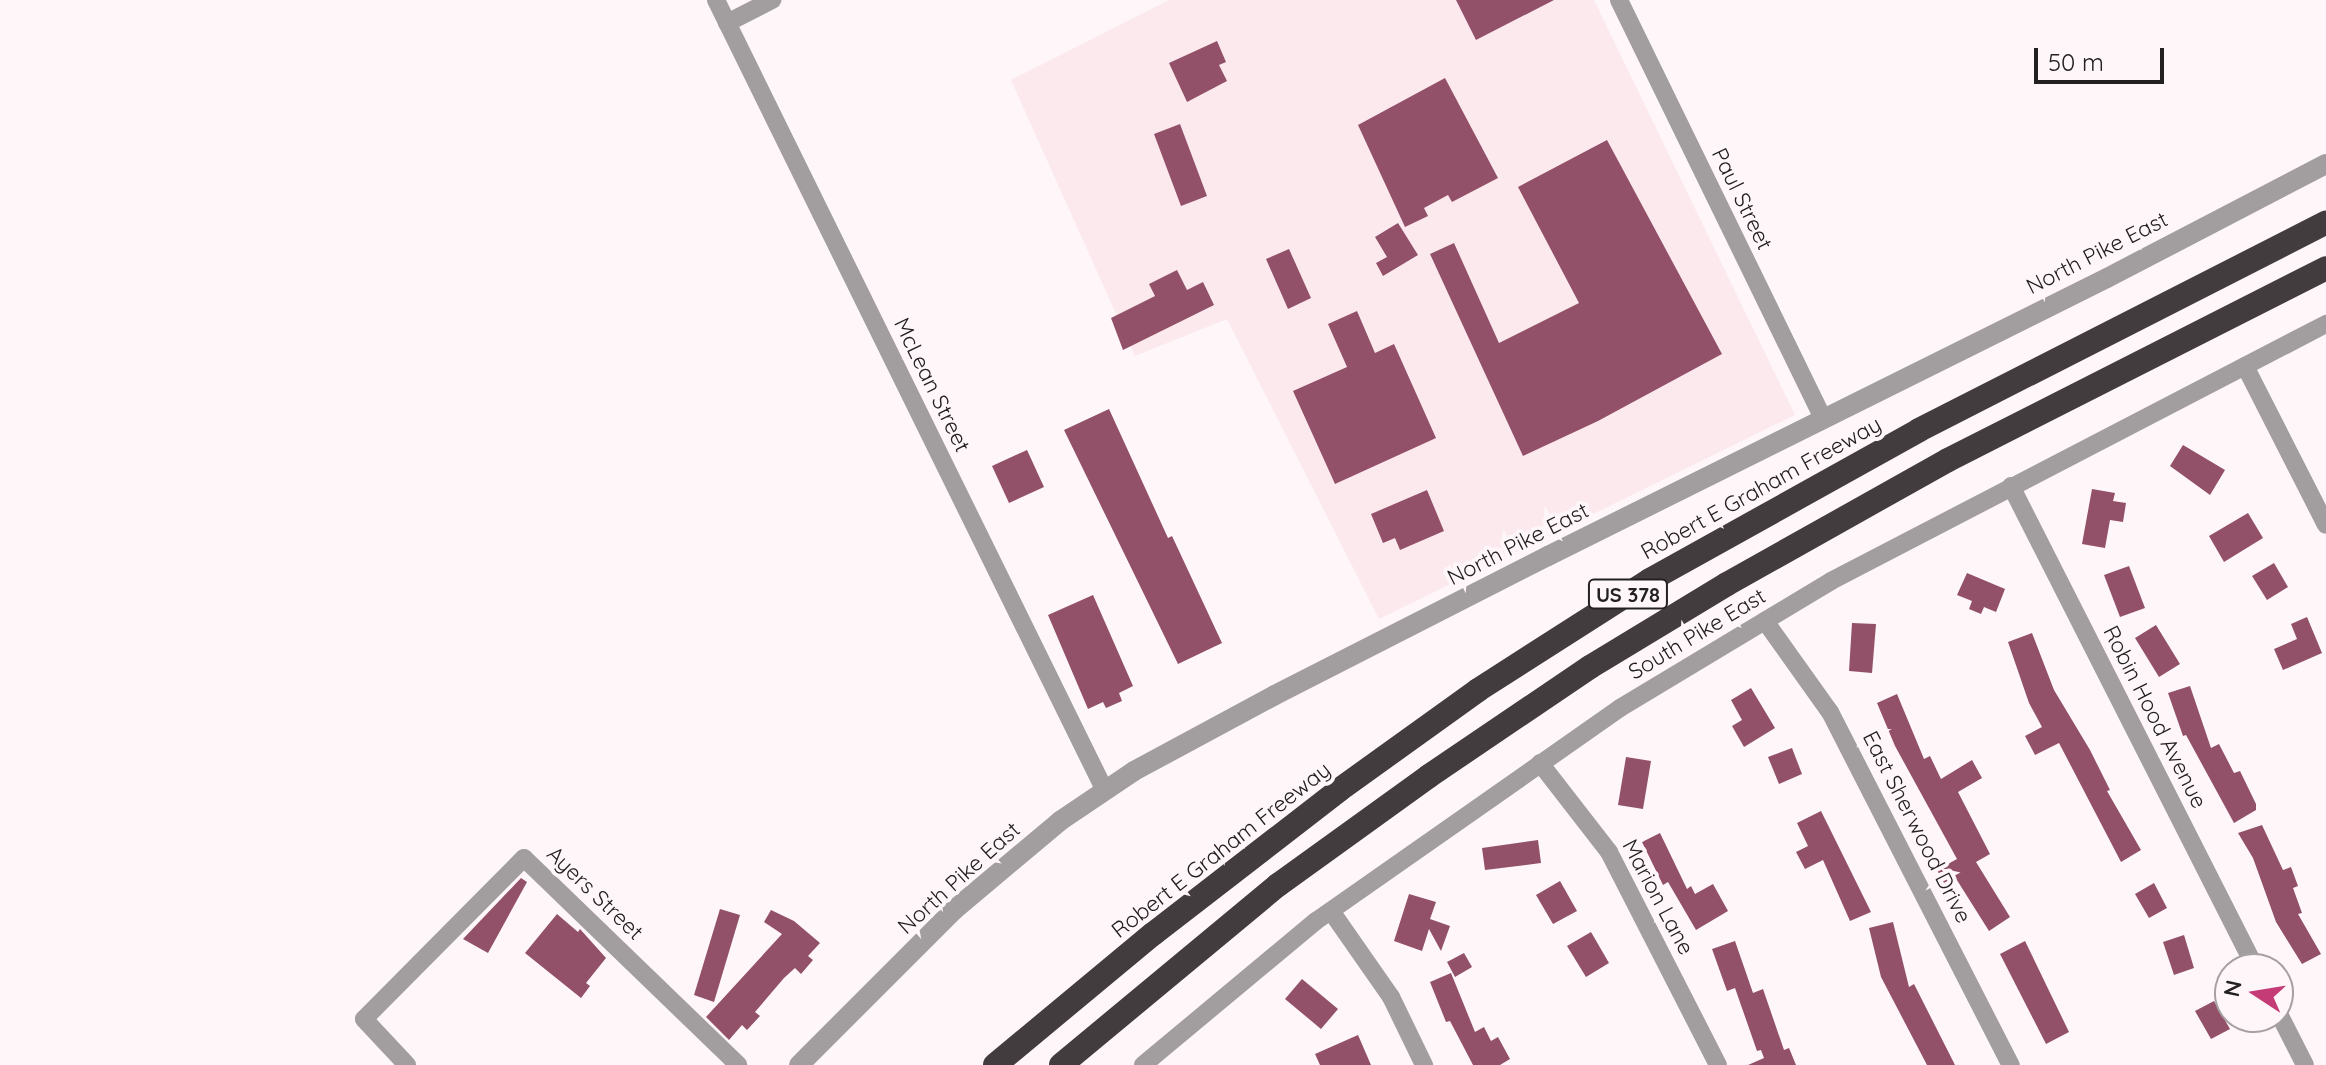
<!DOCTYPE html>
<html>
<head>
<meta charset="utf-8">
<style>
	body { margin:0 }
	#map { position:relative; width:2326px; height:1065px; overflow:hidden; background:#fef6f9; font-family:Quicksand,sans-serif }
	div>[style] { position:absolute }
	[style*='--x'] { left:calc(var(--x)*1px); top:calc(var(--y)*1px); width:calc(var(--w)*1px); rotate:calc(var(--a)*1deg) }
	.built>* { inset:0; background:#fbe9ee }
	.building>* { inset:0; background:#935169 }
	.minor>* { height:18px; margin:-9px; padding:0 9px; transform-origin:9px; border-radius:9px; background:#a29e9f }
	.tertiary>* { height:20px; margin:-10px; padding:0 10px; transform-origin:10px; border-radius:10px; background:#a29e9f }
	.motorway>* { height:24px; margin:-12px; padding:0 12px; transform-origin:12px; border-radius:12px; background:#433c3e }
	span { translate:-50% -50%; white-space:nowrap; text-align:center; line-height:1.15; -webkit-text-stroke:8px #fef6f9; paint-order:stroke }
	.shield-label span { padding:2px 6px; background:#fef6f9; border:2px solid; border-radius:6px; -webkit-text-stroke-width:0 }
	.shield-label { font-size:20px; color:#232021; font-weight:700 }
	.street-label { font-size:22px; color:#232021 }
	.north { position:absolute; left:2214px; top:953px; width:80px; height:80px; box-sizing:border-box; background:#fef6f9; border:2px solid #a6a0a3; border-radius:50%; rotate:282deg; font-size:22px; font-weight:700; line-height:32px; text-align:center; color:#232021 }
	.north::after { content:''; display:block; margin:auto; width:28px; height:36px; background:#c43b76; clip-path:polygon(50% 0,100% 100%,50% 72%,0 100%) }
	.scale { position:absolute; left:2034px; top:48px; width:130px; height:36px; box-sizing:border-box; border:4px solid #232021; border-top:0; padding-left:10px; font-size:24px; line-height:28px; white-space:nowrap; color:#232021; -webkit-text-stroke:6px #fef6f9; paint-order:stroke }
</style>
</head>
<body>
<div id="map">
	<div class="built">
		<i style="clip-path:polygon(1169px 0,1594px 0,1795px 415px,1379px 619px,1227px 319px,1135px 356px,1011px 80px)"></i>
	</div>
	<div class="building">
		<i style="clip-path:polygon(1456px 0,1554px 0,1476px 40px)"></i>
		<i style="clip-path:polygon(1217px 41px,1226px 62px,1219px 65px,1227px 81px,1187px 102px,1169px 63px)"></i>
		<i style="clip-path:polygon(1445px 78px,1498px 178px,1452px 202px,1448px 195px,1424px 208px,1428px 216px,1405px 227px,1358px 125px)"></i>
		<i style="clip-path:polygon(1180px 124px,1207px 196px,1181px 206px,1154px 134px)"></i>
		<i style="clip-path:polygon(1607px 140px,1722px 354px,1598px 421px,1523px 456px,1430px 254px,1454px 243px,1499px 343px,1579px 303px,1518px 187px)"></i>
		<i style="clip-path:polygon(1398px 223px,1418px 255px,1383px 276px,1376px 263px,1387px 257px,1375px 237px)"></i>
		<i style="clip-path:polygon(1289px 249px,1311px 298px,1288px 309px,1266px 259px)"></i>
		<i style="clip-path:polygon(1177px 270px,1187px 290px,1203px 282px,1214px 305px,1123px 350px,1111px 318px,1155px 296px,1149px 284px)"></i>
		<i style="clip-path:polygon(1357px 311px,1375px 353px,1394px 344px,1436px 438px,1335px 484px,1293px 391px,1347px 367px,1328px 324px)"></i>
		<i style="clip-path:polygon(1109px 409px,1168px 538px,1172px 536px,1222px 643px,1178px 664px,1064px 430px)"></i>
		<i style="clip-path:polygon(2183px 445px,2225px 470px,2210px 495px,2170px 466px)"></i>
		<i style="clip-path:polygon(1027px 450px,1044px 487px,1009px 503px,992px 466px)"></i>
		<i style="clip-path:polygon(2092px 489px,2115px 493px,2113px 501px,2126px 503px,2123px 522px,2110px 520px,2105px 548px,2082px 544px)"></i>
		<i style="clip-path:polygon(1427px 490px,1444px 531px,1400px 550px,1395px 538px,1383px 543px,1371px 514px)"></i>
		<i style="clip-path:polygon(2248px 513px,2263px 538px,2224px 562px,2209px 536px)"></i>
		<i style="clip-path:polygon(2274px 563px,2288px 587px,2267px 600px,2252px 576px)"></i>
		<i style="clip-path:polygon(2129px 566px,2145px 608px,2120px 617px,2104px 575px)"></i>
		<i style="clip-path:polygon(1967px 573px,2005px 589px,1996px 612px,1984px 607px,1981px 614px,1969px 609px,1972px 601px,1957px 595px)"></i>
		<i style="clip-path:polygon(1093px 595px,1133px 686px,1119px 693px,1122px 701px,1106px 708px,1103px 702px,1088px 709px,1048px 615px)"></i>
		<i style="clip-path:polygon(2307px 617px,2322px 653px,2283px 670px,2274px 649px,2297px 639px,2291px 624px)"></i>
		<i style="clip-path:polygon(1852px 623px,1876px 624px,1872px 673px,1849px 671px)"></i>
		<i style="clip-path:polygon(2156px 625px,2180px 664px,2159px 677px,2135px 638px)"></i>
		<i style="clip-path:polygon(2032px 633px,2054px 690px,2090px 750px,2110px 790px,2107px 791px,2141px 850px,2121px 862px,2059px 743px,2035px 755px,2025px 736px,2042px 727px,2029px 703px,2008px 642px)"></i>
		<i style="clip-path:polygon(2190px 686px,2211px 748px,2219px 744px,2234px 773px,2240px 771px,2256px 804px,2256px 810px,2234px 823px,2186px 735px,2183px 736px,2168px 693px)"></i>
		<i style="clip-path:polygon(1751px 688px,1775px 728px,1744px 747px,1732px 726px,1742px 720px,1731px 700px)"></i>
		<i style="clip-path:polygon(1897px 694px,1924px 759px,1930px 756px,1941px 779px,1972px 760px,1982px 778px,1958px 792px,1990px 854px,1976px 862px,2010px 917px,1989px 931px,1955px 877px,1944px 883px,1937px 870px,1957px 859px,1895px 746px,1877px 703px)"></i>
		<i style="clip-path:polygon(1792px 748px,1802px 774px,1779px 784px,1768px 757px)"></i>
		<i style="clip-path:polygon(1626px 757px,1651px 761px,1643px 809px,1618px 805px)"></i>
		<i style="clip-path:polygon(1821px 811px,1871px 912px,1850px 921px,1823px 860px,1805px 869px,1796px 852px,1808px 846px,1797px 823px)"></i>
		<i style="clip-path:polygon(2262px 825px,2283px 870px,2291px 867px,2298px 886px,2293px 888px,2302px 913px,2298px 914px,2321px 954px,2302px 964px,2276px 922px,2253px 858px,2238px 833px)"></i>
		<i style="clip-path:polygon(1660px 833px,1687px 889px,1691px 886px,1695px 894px,1713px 884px,1728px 911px,1696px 930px,1668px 882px,1663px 885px,1642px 842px)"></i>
		<i style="clip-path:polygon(1538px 840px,1541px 863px,1485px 870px,1482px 848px)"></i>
		<i style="clip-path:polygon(521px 878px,527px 882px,488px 953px,463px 939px)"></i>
		<i style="clip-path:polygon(1560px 881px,1577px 911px,1553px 924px,1536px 895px)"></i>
		<i style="clip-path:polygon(2154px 883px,2167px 908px,2149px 918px,2135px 894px)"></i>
		<i style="clip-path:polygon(1409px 894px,1436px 902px,1430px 919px,1450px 926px,1441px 951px,1429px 929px,1422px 951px,1394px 941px)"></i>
		<i style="clip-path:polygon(720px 909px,740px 915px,714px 1002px,694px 995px)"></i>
		<i style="clip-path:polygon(771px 910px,794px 921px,820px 943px,808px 956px,813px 960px,801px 974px,795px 968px,784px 978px,755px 1012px,760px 1016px,747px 1030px,742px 1025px,729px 1040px,706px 1017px,782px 934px,764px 922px)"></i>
		<i style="clip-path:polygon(557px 914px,578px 932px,580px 929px,606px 958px,586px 983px,590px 986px,581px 998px,525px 953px)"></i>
		<i style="clip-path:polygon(1893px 922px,1909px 987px,1914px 984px,1955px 1065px,1927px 1065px,1881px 977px,1869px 928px)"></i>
		<i style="clip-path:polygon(1591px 932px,1609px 963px,1586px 977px,1567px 946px)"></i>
		<i style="clip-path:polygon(2184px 935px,2194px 968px,2174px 975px,2163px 942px)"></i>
		<i style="clip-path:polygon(1735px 941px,1753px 993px,1763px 989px,1784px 1050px,1789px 1048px,1796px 1065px,1748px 1065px,1764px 1058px,1761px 1050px,1757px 1051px,1735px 988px,1727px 991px,1712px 949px)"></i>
		<i style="clip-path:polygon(2025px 941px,2069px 1032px,2046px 1044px,2000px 954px)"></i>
		<i style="clip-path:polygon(1464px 953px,1472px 967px,1455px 977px,1447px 962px)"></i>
		<i style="clip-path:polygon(1451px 973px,1475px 1032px,1484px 1027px,1491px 1041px,1498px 1037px,1510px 1059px,1500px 1065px,1473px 1065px,1450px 1021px,1446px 1022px,1430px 982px)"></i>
		<i style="clip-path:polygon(1302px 979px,1338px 1009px,1321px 1029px,1285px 999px)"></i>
		<i style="clip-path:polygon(2214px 1001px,2230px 1029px,2211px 1039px,2195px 1011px)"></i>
		<i style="clip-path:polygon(1358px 1035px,1371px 1065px,1320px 1065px,1315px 1054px)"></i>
	</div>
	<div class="minor">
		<i style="--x:716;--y:0;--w:881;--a:63.81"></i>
		<i style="--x:1619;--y:0;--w:465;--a:64"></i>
		<i style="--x:727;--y:23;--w:51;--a:-27.1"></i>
		<i style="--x:2245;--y:366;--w:178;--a:63"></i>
		<i style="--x:2011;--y:486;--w:542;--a:63.1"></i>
		<i style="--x:1765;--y:621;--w:112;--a:54.5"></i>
		<i style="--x:1830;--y:712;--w:397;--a:62.9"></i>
		<i style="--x:1540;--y:763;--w:113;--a:52.2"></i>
		<i style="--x:1609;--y:852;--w:239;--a:62.9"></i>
		<i style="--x:1331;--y:911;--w:105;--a:55.1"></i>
		<i style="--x:1391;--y:997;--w:76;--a:64.1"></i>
		<i style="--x:2278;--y:1012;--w:59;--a:63"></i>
		<i style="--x:407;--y:1065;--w:63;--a:-133.1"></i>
		<i style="--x:364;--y:1019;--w:227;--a:-45.2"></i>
		<i style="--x:524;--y:858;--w:298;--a:44"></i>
		<i style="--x:1143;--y:1065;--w:225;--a:-39.8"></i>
		<i style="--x:1316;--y:921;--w:371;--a:-35"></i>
		<i style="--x:1620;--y:708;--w:246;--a:-31"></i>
		<i style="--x:1831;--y:581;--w:558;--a:-27.44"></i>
	</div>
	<div class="tertiary">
		<i style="--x:799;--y:1065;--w:219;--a:-45"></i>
		<i style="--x:954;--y:910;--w:138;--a:-40"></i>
		<i style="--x:1060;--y:821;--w:89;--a:-34"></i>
		<i style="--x:1134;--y:771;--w:160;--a:-28.3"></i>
		<i style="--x:1275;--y:695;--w:306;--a:-27"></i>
		<i style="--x:1548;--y:556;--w:624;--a:-26.44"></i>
		<i style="--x:2107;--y:278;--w:247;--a:-27.5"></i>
	</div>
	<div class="motorway">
		<i style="--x:995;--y:1065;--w:205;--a:-39.7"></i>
		<i style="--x:1153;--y:934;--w:235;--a:-37.7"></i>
		<i style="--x:1339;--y:790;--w:171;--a:-35.7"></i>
		<i style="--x:1478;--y:690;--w:204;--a:-32.6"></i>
		<i style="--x:1650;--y:580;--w:308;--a:-29.1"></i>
		<i style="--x:1919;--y:430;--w:457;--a:-27"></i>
		<i style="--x:1061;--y:1065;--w:282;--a:-39.7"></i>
		<i style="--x:1278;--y:885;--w:186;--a:-35.8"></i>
		<i style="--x:1429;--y:776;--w:194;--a:-34.1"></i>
		<i style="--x:1590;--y:667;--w:160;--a:-31.2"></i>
		<i style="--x:1727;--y:584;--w:253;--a:-29.3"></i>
		<i style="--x:1948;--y:460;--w:424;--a:-26.9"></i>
	</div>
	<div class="shield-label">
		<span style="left:1628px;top:594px">US 378</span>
	</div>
	<div class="street-label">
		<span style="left:1742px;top:199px;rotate:64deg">Paul Street</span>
		<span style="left:2097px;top:253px;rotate:-27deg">North Pike East</span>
		<span style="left:932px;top:385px;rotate:64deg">McLean Street</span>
		<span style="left:1761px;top:488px;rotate:-29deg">Robert E Graham Freeway</span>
		<span style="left:1518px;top:544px;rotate:-27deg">North Pike East</span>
		<span style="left:1697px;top:634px;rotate:-31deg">South Pike East</span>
		<span style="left:2155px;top:717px;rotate:63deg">Robin Hood Avenue</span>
		<span style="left:1917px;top:827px;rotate:63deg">East Sherwood Drive</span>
		<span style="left:1221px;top:850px;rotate:-38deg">Robert E Graham Freeway</span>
		<span style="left:959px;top:878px;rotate:-42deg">North Pike East</span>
		<span style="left:595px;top:893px;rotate:44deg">Ayers Street</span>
		<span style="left:1658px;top:897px;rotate:62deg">Marion Lane</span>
	</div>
	<div class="north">N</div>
	<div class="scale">50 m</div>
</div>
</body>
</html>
